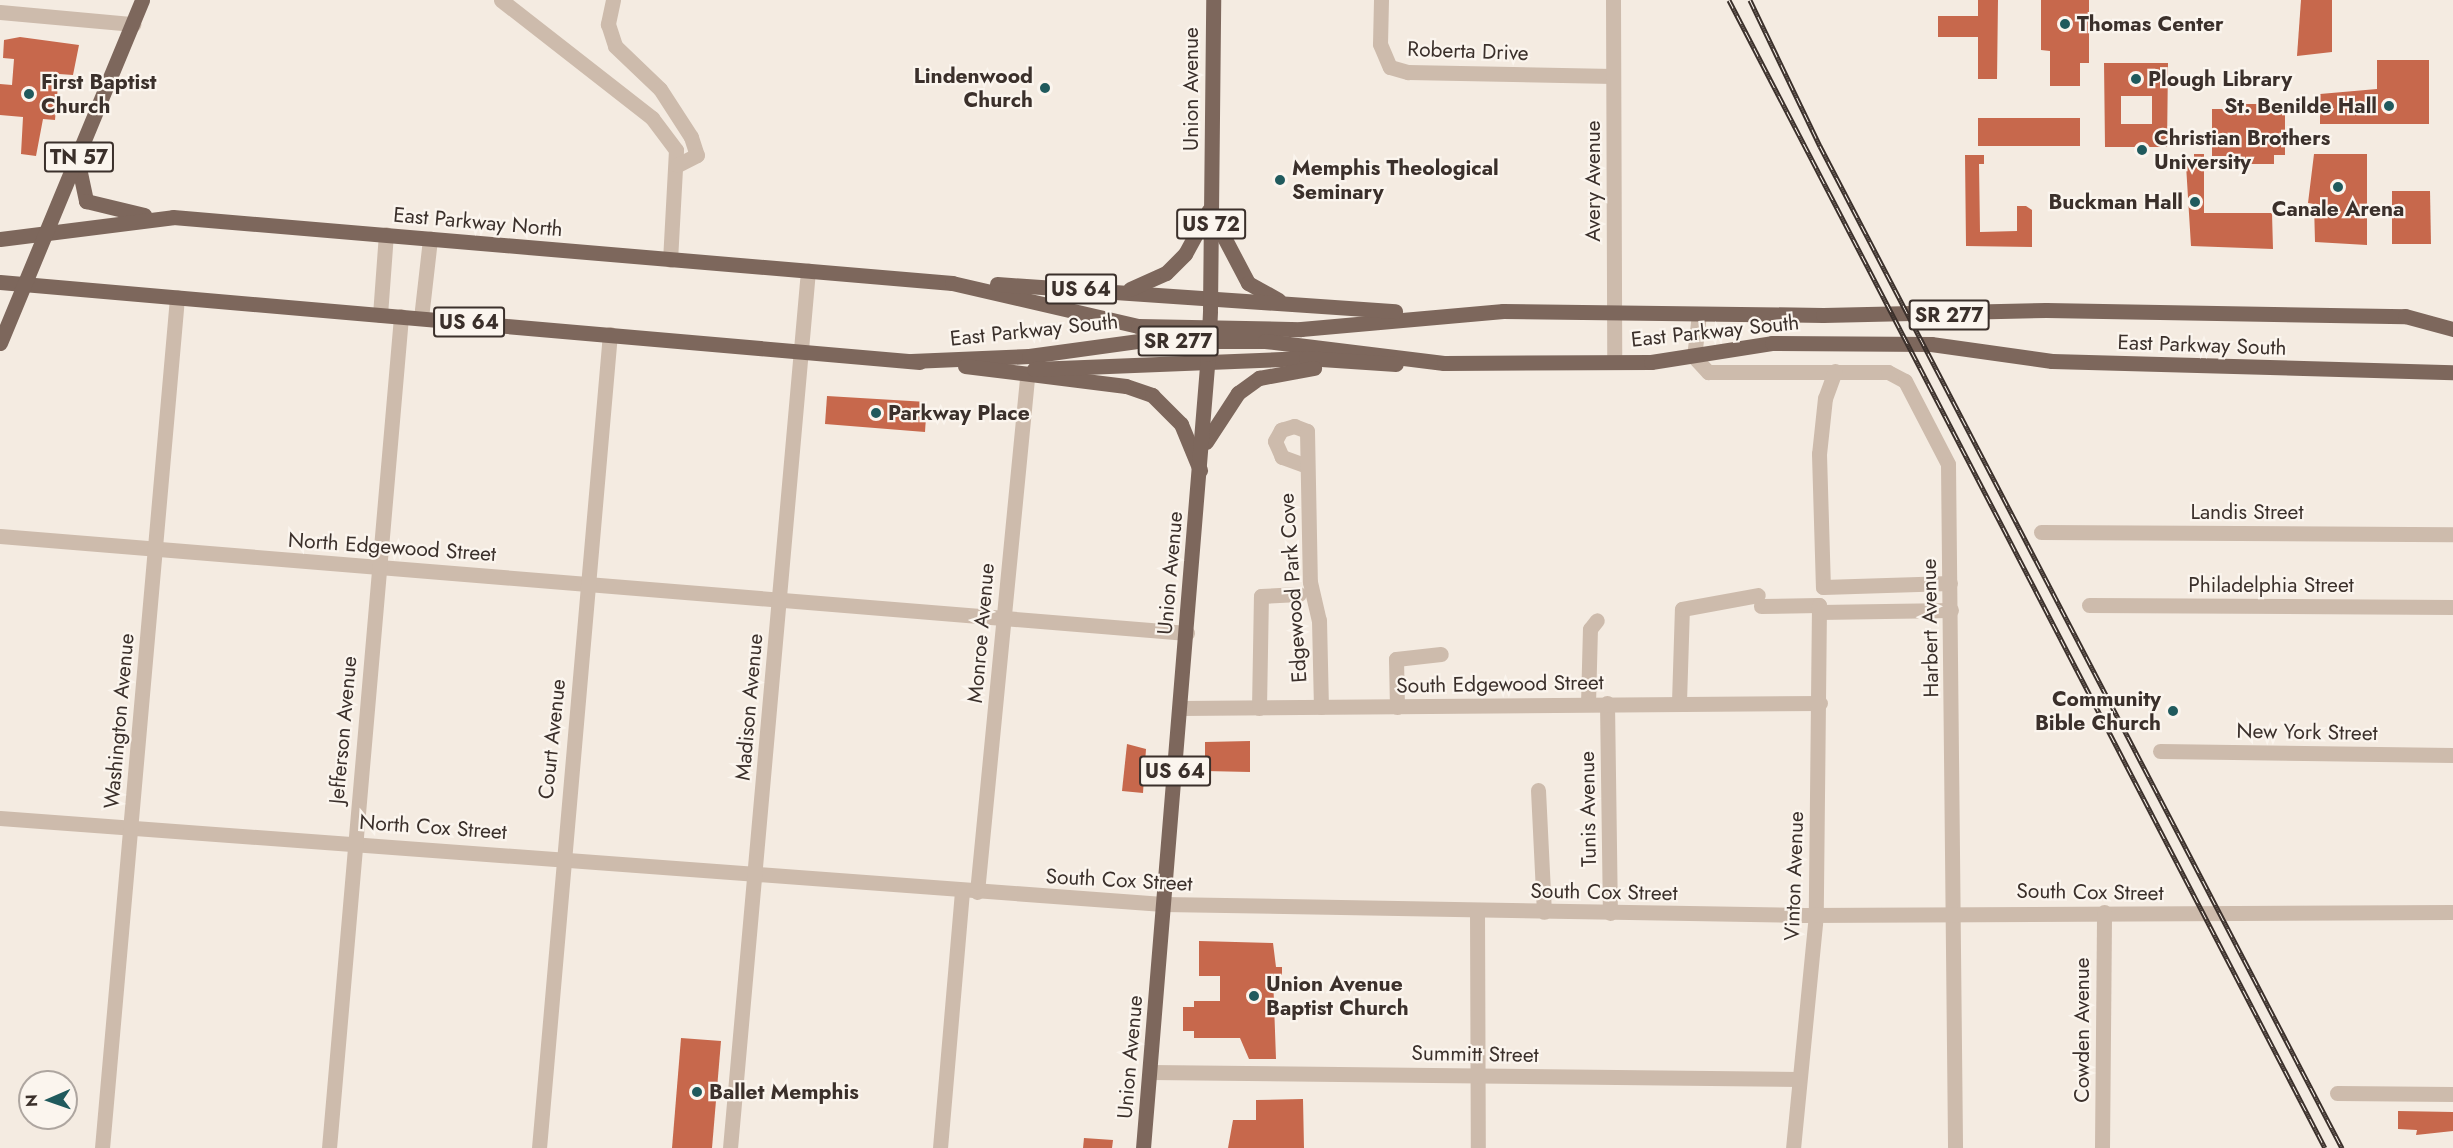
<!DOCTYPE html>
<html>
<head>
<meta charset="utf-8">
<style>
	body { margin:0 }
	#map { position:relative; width:2453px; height:1148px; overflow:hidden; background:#f4ebe1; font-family:Jost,sans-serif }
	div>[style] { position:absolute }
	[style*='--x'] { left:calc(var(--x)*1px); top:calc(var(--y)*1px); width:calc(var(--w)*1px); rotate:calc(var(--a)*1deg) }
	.building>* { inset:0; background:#c7684c }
	.minor>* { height:15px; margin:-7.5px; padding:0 7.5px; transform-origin:7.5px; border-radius:7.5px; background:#cdbbac }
	.major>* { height:15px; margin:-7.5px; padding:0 7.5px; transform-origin:7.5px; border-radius:7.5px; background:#7d675c }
	.rail>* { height:5px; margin-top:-2.5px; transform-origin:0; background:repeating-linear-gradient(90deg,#fbf5ee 0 9px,#3b302b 0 18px); box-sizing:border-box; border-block:2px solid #3b302b }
	.major-bridge>* { height:15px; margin:-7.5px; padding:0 7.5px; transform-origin:7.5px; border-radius:7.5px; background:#7d675c }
	.dots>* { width:16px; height:16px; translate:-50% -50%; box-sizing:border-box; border:3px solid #fbf5ee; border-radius:50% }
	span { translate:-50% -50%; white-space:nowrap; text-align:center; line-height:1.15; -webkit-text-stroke:4.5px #fbf5ee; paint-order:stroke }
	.shield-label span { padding:2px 4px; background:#fbf5ee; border:2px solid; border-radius:4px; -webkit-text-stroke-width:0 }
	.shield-label { font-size:20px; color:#3b302b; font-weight:700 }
	.poi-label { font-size:21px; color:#3b302b; font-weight:700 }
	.left { translate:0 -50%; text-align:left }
	.right { translate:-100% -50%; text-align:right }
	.street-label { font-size:21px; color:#3b302b }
	.north { position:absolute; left:18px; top:1070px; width:60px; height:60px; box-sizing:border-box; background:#fbf5ee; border:2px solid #aea6a0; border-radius:50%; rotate:268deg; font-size:16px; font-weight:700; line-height:24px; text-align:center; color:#3b302b }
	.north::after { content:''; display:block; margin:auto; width:21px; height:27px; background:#205a5d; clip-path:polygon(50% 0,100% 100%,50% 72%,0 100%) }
</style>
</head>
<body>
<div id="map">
	<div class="building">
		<i style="clip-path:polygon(1978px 0,1998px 0,1997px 79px,1978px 79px,1978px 37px,1938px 37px,1938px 16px,1978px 16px)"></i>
		<i style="clip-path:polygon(2041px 0,2089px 0,2089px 63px,2080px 63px,2080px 86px,2050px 86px,2050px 51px,2041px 50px)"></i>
		<i style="clip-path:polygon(2301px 0,2332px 0,2332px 52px,2297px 56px)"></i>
		<i style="clip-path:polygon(20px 37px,79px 45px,73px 75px,59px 74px,55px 120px,43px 119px,36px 156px,21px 154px,23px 117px,0 115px,0 84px,12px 85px,14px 59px,3px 58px,4px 40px)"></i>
		<i style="clip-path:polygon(2377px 60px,2429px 60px,2429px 124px,2320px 124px,2320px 94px,2377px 89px)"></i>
		<i style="clip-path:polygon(evenodd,2104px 63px,2168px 63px,2167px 147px,2105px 147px,2104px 63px,2121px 96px,2152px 96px,2152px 124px,2121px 124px,2121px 96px)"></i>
		<i style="clip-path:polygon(2233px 104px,2269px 104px,2269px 111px,2285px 111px,2285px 155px,2274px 155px,2274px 164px,2229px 164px,2229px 156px,2212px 156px,2212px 109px,2233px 109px)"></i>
		<i style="clip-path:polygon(1978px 118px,2080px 118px,2080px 146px,1978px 146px)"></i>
		<i style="clip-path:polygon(2194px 154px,2204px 154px,2204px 213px,2272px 213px,2273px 249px,2191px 246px,2186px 165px,2194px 161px)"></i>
		<i style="clip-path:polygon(2314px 154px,2367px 154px,2367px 245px,2315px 242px,2314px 204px,2308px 203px)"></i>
		<i style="clip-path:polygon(1965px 155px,1984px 155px,1984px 164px,1979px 164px,1980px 232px,2017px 231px,2017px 206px,2026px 206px,2032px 210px,2032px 247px,1966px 246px)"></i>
		<i style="clip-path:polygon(2392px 191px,2430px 191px,2431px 244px,2392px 244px)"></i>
		<i style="clip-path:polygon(827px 396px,927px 402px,925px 432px,825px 424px)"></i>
		<i style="clip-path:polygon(1250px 741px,1250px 772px,1205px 771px,1205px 742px)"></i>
		<i style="clip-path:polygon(1127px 744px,1146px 749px,1143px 793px,1122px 791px)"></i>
		<i style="clip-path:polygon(1199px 941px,1273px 943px,1276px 967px,1282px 967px,1282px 975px,1273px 975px,1276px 1059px,1249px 1059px,1240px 1038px,1194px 1038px,1194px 1031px,1183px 1031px,1183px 1007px,1194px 1007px,1194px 1001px,1220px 1001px,1220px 976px,1199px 976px)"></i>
		<i style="clip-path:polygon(681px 1038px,721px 1041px,712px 1148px,672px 1148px)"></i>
		<i style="clip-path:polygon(1303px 1099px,1304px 1148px,1228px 1148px,1233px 1120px,1256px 1120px,1256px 1100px)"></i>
		<i style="clip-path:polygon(2398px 1111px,2453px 1112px,2453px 1131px,2416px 1135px,2417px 1130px,2398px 1129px)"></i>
		<i style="clip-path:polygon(1084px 1138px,1113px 1140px,1112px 1148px,1083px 1148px)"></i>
	</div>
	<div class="minor">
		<i style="--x:501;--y:0;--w:192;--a:38"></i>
		<i style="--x:652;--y:118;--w:40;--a:53"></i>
		<i style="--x:676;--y:150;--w:110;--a:93.1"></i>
		<i style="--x:613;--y:0;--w:25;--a:102"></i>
		<i style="--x:608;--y:24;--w:23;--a:72"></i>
		<i style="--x:615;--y:46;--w:62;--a:43.7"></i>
		<i style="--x:660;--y:89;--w:57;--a:57.1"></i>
		<i style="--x:691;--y:137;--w:19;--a:72"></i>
		<i style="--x:697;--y:155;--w:22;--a:153"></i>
		<i style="--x:1381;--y:0;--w:44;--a:91.3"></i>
		<i style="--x:1380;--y:44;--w:25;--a:67"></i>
		<i style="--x:1390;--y:67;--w:19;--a:16"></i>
		<i style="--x:1408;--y:72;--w:205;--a:1.1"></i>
		<i style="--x:1613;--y:0;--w:361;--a:89.8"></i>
		<i style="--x:0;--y:12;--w:134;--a:5.2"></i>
		<i style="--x:1699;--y:314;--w:43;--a:96.6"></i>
		<i style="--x:1694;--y:357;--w:21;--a:47"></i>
		<i style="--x:1708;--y:372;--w:180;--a:0"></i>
		<i style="--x:1888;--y:372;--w:19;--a:28"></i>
		<i style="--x:1905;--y:381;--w:93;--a:62.6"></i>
		<i style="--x:1948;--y:464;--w:684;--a:89.41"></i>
		<i style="--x:380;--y:315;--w:81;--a:-85.8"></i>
		<i style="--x:421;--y:318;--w:80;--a:-83.5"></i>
		<i style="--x:1835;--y:371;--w:29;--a:110"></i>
		<i style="--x:1825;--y:398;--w:56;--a:96.1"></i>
		<i style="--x:1819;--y:454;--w:133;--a:88.3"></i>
		<i style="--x:1823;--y:587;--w:127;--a:-1.8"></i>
		<i style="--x:1307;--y:466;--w:27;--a:-160"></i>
		<i style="--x:1282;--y:457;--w:17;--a:-114"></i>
		<i style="--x:1275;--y:441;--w:13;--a:-61"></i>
		<i style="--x:1281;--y:430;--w:14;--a:-17"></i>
		<i style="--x:1294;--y:426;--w:14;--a:21"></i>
		<i style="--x:1307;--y:431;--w:151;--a:88.9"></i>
		<i style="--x:1310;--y:582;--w:39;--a:77"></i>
		<i style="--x:1319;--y:620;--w:87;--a:88.7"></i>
		<i style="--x:2041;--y:532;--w:412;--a:0.3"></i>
		<i style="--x:0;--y:536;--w:1191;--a:4.67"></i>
		<i style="--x:2089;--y:605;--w:364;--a:0.3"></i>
		<i style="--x:1761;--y:606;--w:58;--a:-1"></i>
		<i style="--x:1819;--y:605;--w:309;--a:90.6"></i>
		<i style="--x:1816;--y:914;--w:235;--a:95.6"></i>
		<i style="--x:1819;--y:612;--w:132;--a:-0.9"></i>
		<i style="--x:1679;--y:702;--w:93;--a:-88.2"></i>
		<i style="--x:1682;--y:609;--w:77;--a:-10.4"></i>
		<i style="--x:1607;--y:703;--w:210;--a:89.2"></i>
		<i style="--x:1588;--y:704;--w:75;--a:-88.5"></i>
		<i style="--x:1590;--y:629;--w:11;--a:-52"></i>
		<i style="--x:1397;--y:707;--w:48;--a:-91.2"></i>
		<i style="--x:1396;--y:659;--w:45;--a:-6.3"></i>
		<i style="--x:1181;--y:708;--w:639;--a:-0.45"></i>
		<i style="--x:1259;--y:708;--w:112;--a:-89"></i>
		<i style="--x:1261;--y:596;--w:38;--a:-3"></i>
		<i style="--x:2160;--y:751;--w:293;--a:0.8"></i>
		<i style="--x:1538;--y:790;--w:122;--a:87.2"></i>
		<i style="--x:0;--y:818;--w:1166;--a:4.23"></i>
		<i style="--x:1163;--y:904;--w:642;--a:0.98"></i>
		<i style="--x:1805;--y:915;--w:648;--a:-0.27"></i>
		<i style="--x:977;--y:892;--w:516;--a:-84.44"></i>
		<i style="--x:1477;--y:911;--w:237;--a:89.8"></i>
		<i style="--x:1150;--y:1072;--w:649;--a:0.62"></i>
		<i style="--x:2337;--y:1093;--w:116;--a:0.5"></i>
		<i style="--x:102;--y:1148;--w:854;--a:-84.96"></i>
		<i style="--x:329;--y:1148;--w:835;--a:-85.05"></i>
		<i style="--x:539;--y:1148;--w:817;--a:-85.02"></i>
		<i style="--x:730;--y:1148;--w:881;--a:-84.92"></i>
		<i style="--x:940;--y:1148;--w:259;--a:-85.1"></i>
		<i style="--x:2102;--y:1148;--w:236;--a:-89.5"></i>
	</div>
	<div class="major">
		<i style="--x:78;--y:163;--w:39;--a:78"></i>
		<i style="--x:86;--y:201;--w:60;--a:13.6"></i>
		<i style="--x:1216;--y:222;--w:69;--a:62.3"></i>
		<i style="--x:1248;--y:283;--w:35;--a:29"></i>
		<i style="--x:0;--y:239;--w:174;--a:-7.2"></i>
		<i style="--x:173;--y:217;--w:782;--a:4.84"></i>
		<i style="--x:952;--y:283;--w:191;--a:13"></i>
		<i style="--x:1138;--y:326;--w:163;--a:1.1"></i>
		<i style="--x:1301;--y:329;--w:203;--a:-5.1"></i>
		<i style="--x:1503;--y:311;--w:320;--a:0.7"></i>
		<i style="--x:1823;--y:315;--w:223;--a:-1.3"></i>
		<i style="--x:2046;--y:310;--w:359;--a:1"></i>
		<i style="--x:2405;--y:316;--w:50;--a:15.2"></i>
		<i style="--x:0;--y:282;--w:923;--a:4.97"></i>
		<i style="--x:997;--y:284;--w:399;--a:3.9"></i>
		<i style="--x:1130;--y:289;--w:39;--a:-24"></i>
		<i style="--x:1166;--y:273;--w:27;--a:-45"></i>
		<i style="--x:1185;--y:254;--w:50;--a:-61.4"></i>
		<i style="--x:1210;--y:309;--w:309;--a:-89.4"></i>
		<i style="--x:0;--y:343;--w:371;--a:-67.5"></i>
		<i style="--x:911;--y:361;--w:118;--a:-2.4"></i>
		<i style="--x:1029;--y:356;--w:111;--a:-7.8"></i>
		<i style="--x:1139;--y:341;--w:126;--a:0"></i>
		<i style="--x:1265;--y:341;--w:180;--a:7"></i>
		<i style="--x:1444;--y:363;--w:207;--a:-0.3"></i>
		<i style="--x:1651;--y:362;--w:122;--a:-8.9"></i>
		<i style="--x:1772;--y:343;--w:159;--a:0.4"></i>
		<i style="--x:1931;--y:344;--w:122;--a:8"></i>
		<i style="--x:2052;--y:361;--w:401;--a:1.6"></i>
		<i style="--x:965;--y:366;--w:162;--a:7.1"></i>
		<i style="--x:1126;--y:386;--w:28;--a:19"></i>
		<i style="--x:1152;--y:395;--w:41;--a:45"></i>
		<i style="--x:1181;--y:424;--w:50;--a:67.6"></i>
		<i style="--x:1034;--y:369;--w:272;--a:-2.3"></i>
		<i style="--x:1306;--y:358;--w:90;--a:3.8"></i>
		<i style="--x:1206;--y:442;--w:59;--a:-56.9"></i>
		<i style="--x:1238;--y:393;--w:26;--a:-36"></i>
		<i style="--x:1259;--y:378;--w:56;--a:-10.3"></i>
		<i style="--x:1143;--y:1148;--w:797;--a:-85.32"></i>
	</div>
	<div class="rail">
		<i style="--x:1729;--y:0;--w:1293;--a:62.56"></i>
		<i style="--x:1750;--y:0;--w:162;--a:64.4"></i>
		<i style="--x:1820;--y:146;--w:1130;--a:62.48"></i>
	</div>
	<div class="major-bridge">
		<i style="--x:1208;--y:354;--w:43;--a:-87.3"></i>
	</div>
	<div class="dots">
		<i style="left:2065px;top:24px;background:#205a5d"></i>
		<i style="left:2136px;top:79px;background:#205a5d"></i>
		<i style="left:1045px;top:88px;background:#205a5d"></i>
		<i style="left:29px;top:94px;background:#205a5d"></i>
		<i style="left:2389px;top:106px;background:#205a5d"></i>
		<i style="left:2142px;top:150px;background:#205a5d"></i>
		<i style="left:1280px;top:180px;background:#205a5d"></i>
		<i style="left:2338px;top:187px;background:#205a5d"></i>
		<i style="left:2195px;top:202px;background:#205a5d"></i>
		<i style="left:876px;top:413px;background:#205a5d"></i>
		<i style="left:2173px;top:711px;background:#205a5d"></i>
		<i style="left:1254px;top:996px;background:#205a5d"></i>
		<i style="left:697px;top:1092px;background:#205a5d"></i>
	</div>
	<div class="shield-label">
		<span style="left:79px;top:157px">TN 57</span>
		<span style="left:1211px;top:224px">US 72</span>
		<span style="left:1081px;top:289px">US 64</span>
		<span style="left:1949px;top:315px">SR 277</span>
		<span style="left:469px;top:322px">US 64</span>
		<span style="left:1178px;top:341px">SR 277</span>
		<span style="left:1175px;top:771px">US 64</span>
	</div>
	<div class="poi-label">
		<span class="left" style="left:2077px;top:24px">Thomas Center</span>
		<span class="right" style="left:1033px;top:88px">Lindenwood<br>Church</span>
		<span class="left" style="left:2148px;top:79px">Plough Library</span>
		<span class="left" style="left:41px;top:94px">First Baptist<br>Church</span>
		<span class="right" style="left:2377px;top:106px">St. Benilde Hall</span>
		<span class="left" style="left:2154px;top:150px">Christian Brothers<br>University</span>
		<span class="left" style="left:1292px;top:180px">Memphis Theological<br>Seminary</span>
		<span class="right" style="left:2183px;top:202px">Buckman Hall</span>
		<span style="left:2338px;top:209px">Canale Arena</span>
		<span class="left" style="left:888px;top:413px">Parkway Place</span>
		<span class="right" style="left:2161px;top:711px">Community<br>Bible Church</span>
		<span class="left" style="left:1266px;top:996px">Union Avenue<br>Baptist Church</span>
		<span class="left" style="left:709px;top:1092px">Ballet Memphis</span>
	</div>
	<div class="street-label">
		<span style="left:1468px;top:51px;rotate:2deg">Roberta Drive</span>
		<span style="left:1191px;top:89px;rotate:-90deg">Union Avenue</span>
		<span style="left:1593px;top:181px;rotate:-90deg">Avery Avenue</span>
		<span style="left:478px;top:222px;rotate:5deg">East Parkway North</span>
		<span style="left:1034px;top:330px;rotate:-6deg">East Parkway South</span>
		<span style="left:1715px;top:331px;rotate:-6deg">East Parkway South</span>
		<span style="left:2202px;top:345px;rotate:2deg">East Parkway South</span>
		<span style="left:2247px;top:512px">Landis Street</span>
		<span style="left:392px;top:547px;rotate:4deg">North Edgewood Street</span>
		<span style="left:1170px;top:573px;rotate:-85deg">Union Avenue</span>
		<span style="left:2271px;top:585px">Philadelphia Street</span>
		<span style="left:1293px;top:588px;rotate:-94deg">Edgewood Park Cove</span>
		<span style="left:1930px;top:628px;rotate:-91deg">Harbert Avenue</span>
		<span style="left:981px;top:633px;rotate:-85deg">Monroe Avenue</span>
		<span style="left:1500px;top:684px;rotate:-1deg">South Edgewood Street</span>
		<span style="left:749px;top:707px;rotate:-85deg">Madison Avenue</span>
		<span style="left:119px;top:721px;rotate:-85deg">Washington Avenue</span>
		<span style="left:343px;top:730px;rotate:-85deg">Jefferson Avenue</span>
		<span style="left:2307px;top:732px;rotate:1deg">New York Street</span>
		<span style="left:552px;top:739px;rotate:-84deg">Court Avenue</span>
		<span style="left:1588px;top:809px;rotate:-91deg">Tunis Avenue</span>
		<span style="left:433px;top:827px;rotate:4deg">North Cox Street</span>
		<span style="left:1794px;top:876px;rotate:-88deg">Vinton Avenue</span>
		<span style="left:1119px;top:880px;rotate:3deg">South Cox Street</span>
		<span style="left:1604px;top:892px;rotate:1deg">South Cox Street</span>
		<span style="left:2090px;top:892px;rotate:1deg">South Cox Street</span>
		<span style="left:2082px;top:1030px;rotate:-90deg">Cowden Avenue</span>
		<span style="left:1475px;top:1054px;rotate:1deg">Summitt Street</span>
		<span style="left:1130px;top:1057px;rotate:-85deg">Union Avenue</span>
	</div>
	<div class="north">N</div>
</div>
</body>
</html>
